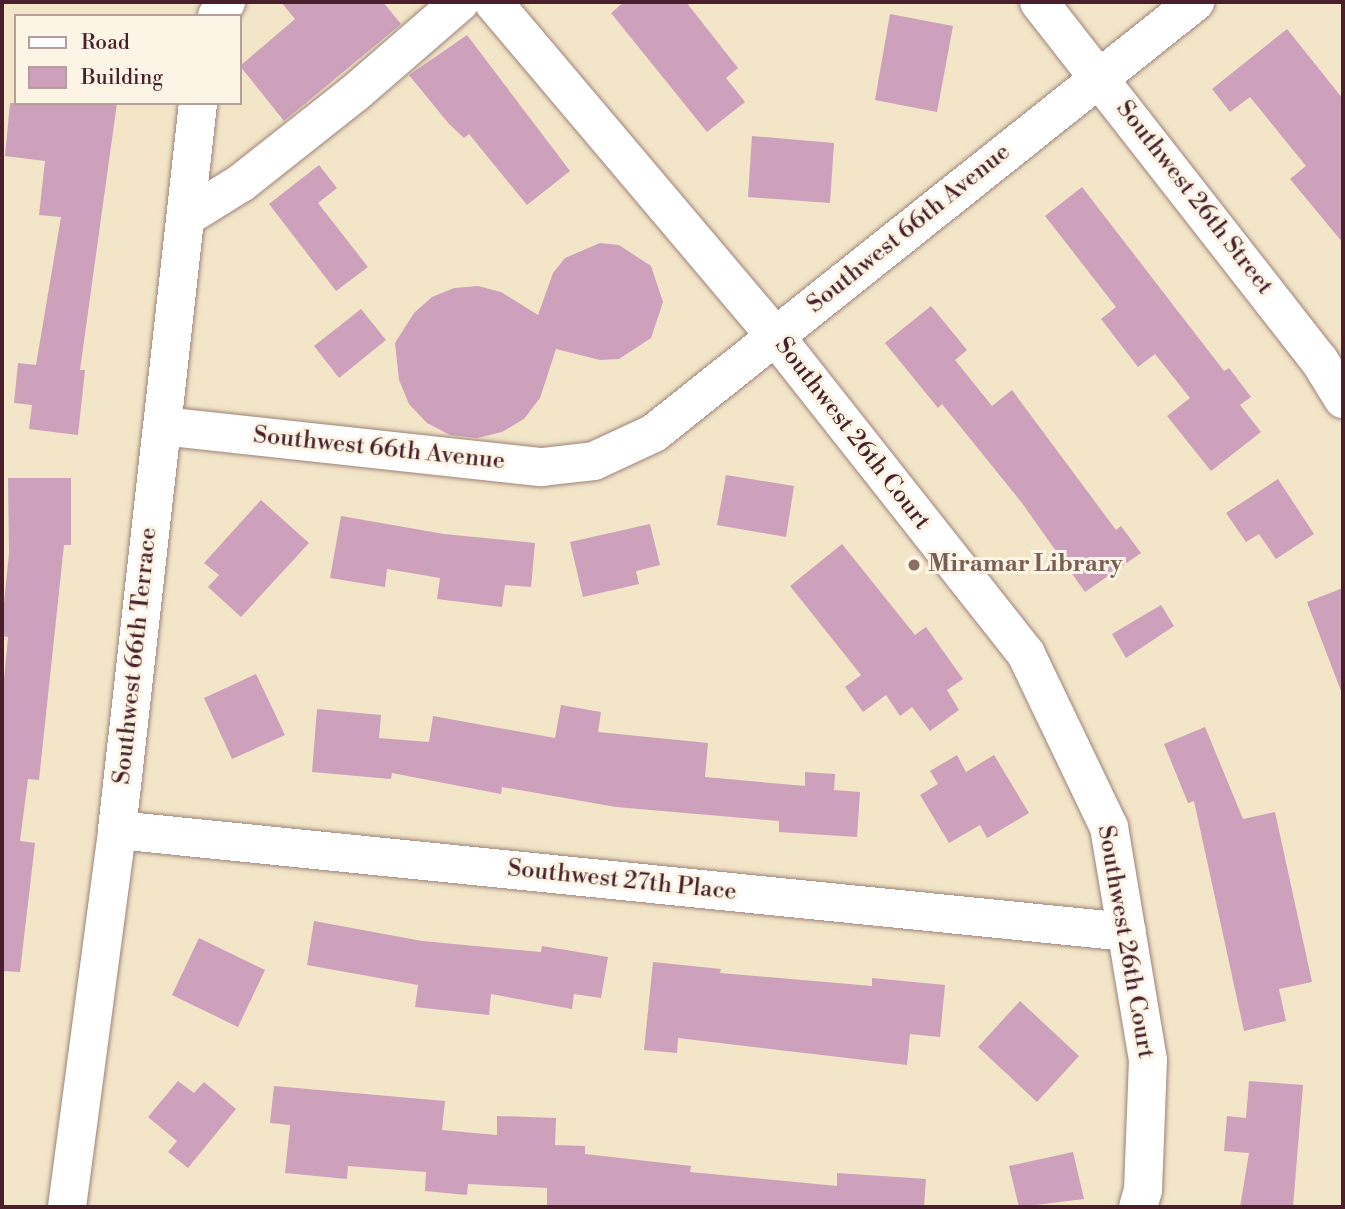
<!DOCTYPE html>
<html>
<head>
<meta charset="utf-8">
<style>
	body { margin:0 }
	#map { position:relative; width:1345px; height:1209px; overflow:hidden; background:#f2e5c8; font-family:"Libre Bodoni",serif }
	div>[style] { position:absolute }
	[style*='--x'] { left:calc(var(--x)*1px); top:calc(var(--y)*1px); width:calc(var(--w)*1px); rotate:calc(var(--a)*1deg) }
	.building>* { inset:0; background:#cda1bc }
	.roads { filter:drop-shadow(0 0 2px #9e827a) drop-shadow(0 0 2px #9e827a) }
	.minor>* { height:38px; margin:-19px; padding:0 19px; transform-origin:19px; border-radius:19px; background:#fff }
	.dots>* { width:19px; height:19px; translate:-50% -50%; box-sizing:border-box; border:4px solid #fcf5e5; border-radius:50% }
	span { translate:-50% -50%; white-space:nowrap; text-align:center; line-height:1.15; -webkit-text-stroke:6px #fcf5e5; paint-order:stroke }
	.street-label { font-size:24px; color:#4a1f2b }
	.education-label { font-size:24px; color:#785e54; font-weight:700 }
	.left { translate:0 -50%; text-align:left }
	.frame { position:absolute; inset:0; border:4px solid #4a1f2b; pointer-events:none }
	.legend { position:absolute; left:14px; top:14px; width:228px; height:91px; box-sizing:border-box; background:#fcf5e5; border:2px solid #b59f9b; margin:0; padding:9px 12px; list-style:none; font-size:21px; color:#4a1f2b }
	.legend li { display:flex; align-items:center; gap:14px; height:35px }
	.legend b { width:35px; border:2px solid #b59f9b }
</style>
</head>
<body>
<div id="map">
	<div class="building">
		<i style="clip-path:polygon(281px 2px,383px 2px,401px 24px,284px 121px,240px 66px,295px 19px)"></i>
		<i style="clip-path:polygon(624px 2px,686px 2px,738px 68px,726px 78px,745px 102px,707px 132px,611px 13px)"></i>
		<i style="clip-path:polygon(890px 14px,953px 26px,937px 112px,875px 100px)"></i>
		<i style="clip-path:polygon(1287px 29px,1343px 99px,1343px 243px,1290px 179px,1306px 166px,1250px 97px,1230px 112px,1212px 89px)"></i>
		<i style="clip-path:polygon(467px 35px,570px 171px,527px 205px,469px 134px,464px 138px,449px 124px,409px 75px)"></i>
		<i style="clip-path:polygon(10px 103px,117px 103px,80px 370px,85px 370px,78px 435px,29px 429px,32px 405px,14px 403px,18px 363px,36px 365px,61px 217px,39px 215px,45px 161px,5px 156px)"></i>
		<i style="clip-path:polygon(752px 136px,834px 143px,830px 203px,748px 197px)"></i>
		<i style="clip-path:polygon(319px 165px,337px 188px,318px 203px,368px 267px,336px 291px,269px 204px)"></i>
		<i style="clip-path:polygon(1082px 187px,1224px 371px,1229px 368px,1251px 397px,1240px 405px,1261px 432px,1211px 471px,1167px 416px,1190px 398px,1155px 354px,1138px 367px,1101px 319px,1116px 307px,1045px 216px)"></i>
		<i style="clip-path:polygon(600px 243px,619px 245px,651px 266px,663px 302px,651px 338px,619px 359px,600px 360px,556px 349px,540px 398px,524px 419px,502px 432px,477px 438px,450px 435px,427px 423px,409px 404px,399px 380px,395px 343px,414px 313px,432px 297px,454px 288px,478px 286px,501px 292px,538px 315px,553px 273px,565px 258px)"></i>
		<i style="clip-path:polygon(931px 306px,967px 350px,955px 360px,992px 406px,1012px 390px,1116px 530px,1121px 526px,1141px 553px,1085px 592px,1022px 503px,942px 404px,938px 408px,885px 343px)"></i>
		<i style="clip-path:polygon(361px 309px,386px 340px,339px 378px,314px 346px)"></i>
		<i style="clip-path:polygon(726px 475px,794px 486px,786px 537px,717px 525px)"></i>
		<i style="clip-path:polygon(8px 478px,71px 478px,71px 545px,64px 545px,39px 780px,28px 779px,20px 841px,35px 843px,20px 972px,2px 971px,2px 700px,8px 637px,2px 636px,2px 623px,9px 553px)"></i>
		<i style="clip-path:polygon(1278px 479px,1314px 534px,1276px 559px,1259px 534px,1246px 542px,1226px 513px)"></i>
		<i style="clip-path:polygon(261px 500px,309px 543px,241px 617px,208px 587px,219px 575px,204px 563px)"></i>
		<i style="clip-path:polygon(341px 516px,444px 534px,535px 543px,531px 587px,505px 585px,502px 607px,437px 599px,440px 578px,387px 569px,385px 587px,330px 578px)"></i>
		<i style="clip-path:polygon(650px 524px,660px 565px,636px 571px,639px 584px,583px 597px,570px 542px)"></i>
		<i style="clip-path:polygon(842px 544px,915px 635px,926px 627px,963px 679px,947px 690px,959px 710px,930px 731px,912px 707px,900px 716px,886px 695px,863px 712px,845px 687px,861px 675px,790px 586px)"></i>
		<i style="clip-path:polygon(1343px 588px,1343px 691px,1341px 691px,1307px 602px)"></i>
		<i style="clip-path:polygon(1161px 605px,1174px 626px,1126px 658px,1112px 634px)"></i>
		<i style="clip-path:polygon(256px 674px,285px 735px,232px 759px,204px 698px)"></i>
		<i style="clip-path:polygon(561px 705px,601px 712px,598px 732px,708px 743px,705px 777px,805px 786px,805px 772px,835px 774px,834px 790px,860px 792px,857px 837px,779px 832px,779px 821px,616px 807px,502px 787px,501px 794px,392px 773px,391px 779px,312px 772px,317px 709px,381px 715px,379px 738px,429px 742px,433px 716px,555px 738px)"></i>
		<i style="clip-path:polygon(1205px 727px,1243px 819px,1275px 812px,1312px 982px,1279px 989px,1286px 1021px,1244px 1031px,1194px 801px,1188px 803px,1164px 744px)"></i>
		<i style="clip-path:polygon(957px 755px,966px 772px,994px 755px,1029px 813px,987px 838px,980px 825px,949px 843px,920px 795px,938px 784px,930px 771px)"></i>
		<i style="clip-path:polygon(314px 921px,422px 941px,541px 952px,542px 946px,608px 957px,601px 998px,574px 994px,572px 1009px,491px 994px,489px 1015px,415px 1007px,418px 985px,307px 965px)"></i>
		<i style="clip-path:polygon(199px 938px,265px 970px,238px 1027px,172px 995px)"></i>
		<i style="clip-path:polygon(653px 962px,721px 969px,720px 973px,872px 986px,872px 978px,945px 985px,940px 1037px,910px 1034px,907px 1065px,678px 1038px,677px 1053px,644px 1050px)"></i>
		<i style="clip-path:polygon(1020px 1001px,1079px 1056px,1037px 1102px,978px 1047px)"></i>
		<i style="clip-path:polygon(178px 1081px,194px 1093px,204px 1082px,236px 1109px,188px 1168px,168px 1152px,177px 1141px,148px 1117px)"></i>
		<i style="clip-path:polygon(1249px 1081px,1303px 1085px,1293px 1207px,1240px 1207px,1249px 1153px,1224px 1151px,1227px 1116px,1246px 1118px)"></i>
		<i style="clip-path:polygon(274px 1086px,445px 1101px,442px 1130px,497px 1135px,497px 1116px,556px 1118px,555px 1145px,585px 1146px,585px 1154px,691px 1166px,690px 1172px,837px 1186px,837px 1173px,926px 1179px,924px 1207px,547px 1207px,547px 1188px,468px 1184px,467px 1195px,425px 1191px,426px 1172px,348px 1166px,347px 1179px,285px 1173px,290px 1125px,270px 1123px)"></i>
		<i style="clip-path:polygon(1073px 1152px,1084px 1199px,1019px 1207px,1009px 1166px)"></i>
	</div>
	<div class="roads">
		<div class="minor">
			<i style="--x:493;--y:2;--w:437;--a:49.8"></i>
			<i style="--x:775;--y:336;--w:405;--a:51.7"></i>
			<i style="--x:1026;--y:654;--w:192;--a:64.4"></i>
			<i style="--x:1109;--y:827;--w:236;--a:80.5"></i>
			<i style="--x:1148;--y:1060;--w:130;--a:92.2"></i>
			<i style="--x:1143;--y:1190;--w:18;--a:106"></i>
			<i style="--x:1039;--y:2;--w:454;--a:52"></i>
			<i style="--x:1319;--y:360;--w:46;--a:58.4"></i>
			<i style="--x:217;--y:16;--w:17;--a:-57"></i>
			<i style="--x:186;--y:217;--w:65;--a:-31.7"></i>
			<i style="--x:241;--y:183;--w:145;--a:-38.3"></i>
			<i style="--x:355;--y:93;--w:139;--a:-40.9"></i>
			<i style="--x:162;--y:426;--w:382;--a:6.2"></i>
			<i style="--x:542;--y:467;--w:52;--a:-6.6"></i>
			<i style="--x:594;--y:461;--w:66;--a:-25"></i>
			<i style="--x:654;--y:433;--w:692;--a:-38.54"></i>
			<i style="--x:117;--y:830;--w:1015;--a:5.77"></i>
			<i style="--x:67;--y:1207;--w:380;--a:-82.4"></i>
			<i style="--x:117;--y:830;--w:731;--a:-83.64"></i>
		</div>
	</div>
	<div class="dots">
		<i style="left:914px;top:565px;background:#8d6e63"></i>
	</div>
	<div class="street-label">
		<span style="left:1194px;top:198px;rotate:52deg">Southwest 26th Street</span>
		<span style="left:909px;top:229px;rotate:-39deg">Southwest 66th Avenue</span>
		<span style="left:852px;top:434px;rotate:52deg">Southwest 26th Court</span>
		<span style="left:379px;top:449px;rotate:6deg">Southwest 66th Avenue</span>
		<span style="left:136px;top:656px;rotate:-84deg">Southwest 66th Terrace</span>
		<span style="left:622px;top:881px;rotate:6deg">Southwest 27th Place</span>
		<span style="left:1125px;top:942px;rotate:80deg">Southwest 26th Court</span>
	</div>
	<div class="education-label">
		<span class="left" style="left:928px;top:565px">Miramar Library</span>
	</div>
	<div class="frame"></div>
	<ul class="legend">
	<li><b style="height:9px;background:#fff"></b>Road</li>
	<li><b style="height:19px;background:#cda1bc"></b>Building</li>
	</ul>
</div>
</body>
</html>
